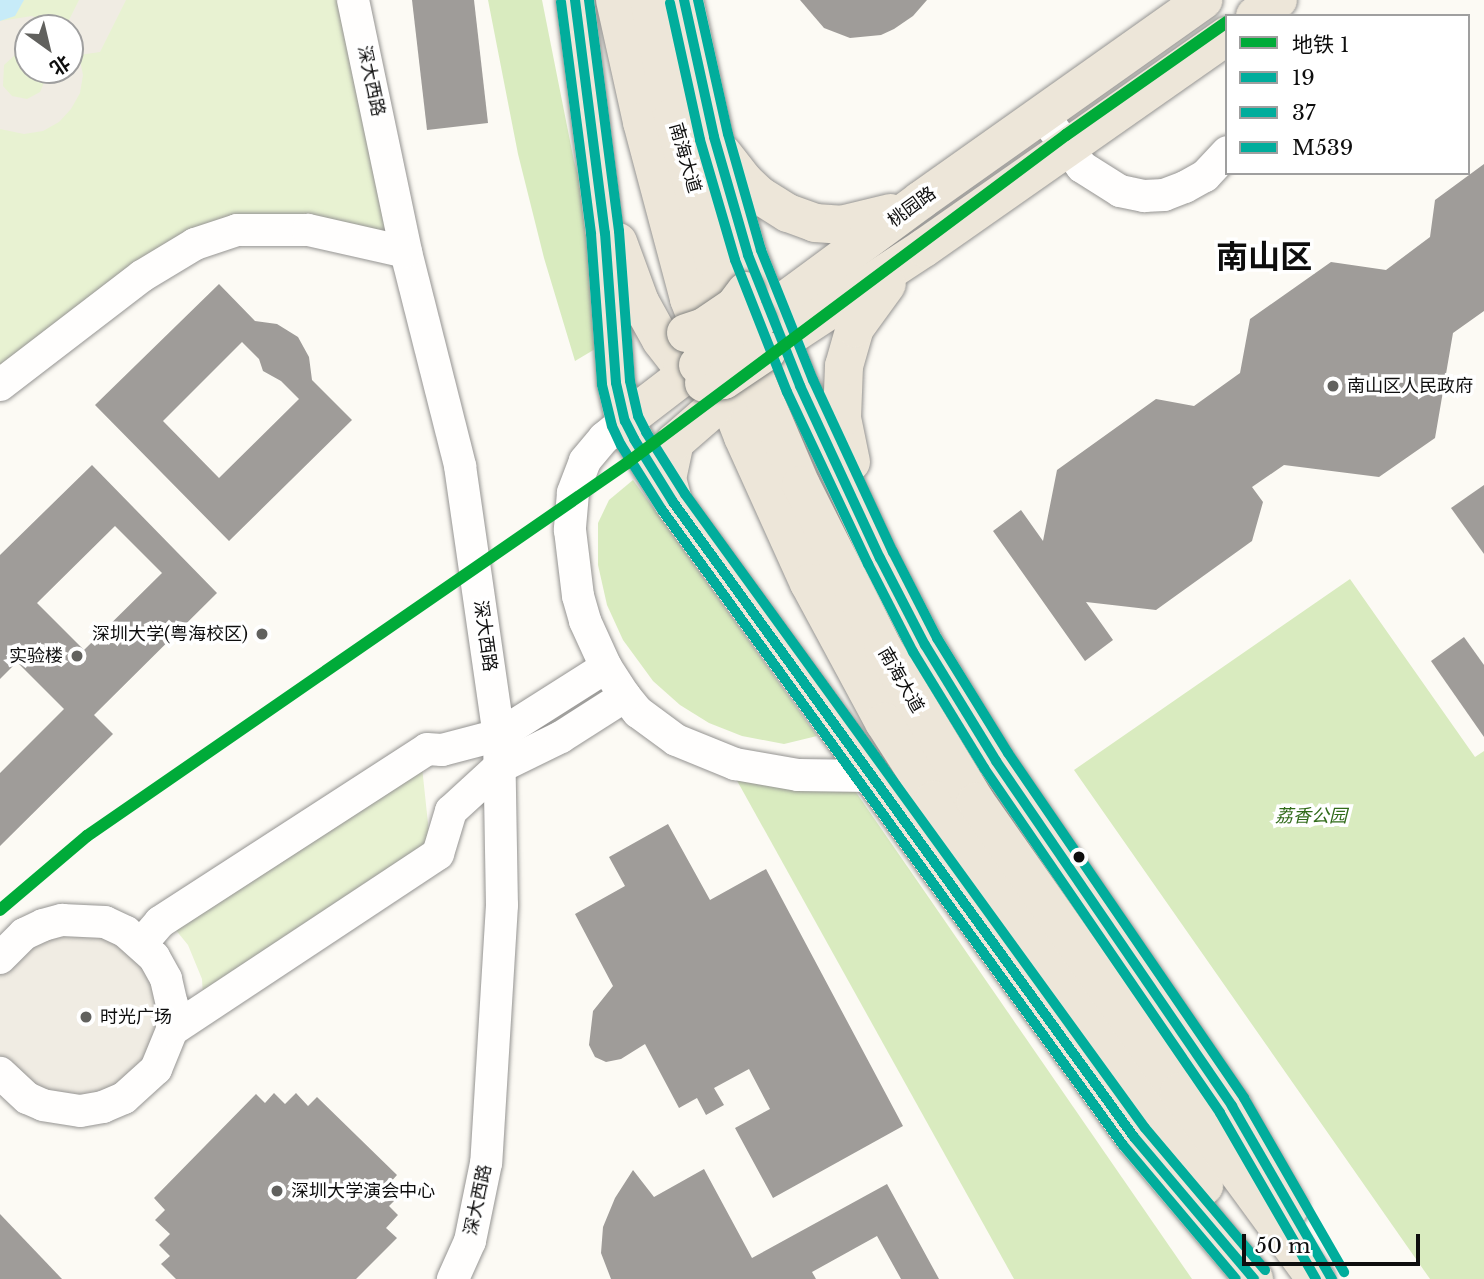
<!DOCTYPE html>
<html>
<head>
<meta charset="utf-8">
<style>
	body { margin:0 }
	#map { position:relative; width:1484px; height:1279px; overflow:hidden; background:#fcfaf4; font-family:"Libre Baskerville","Noto Sans SC",serif }
	div>[style] { position:absolute }
	[style*='--x'] { left:calc(var(--x)*1px); top:calc(var(--y)*1px); width:calc(var(--w)*1px); rotate:calc(var(--a)*1deg) }
	.green>* { inset:0; background:#e8f2d2 }
	.forest>* { inset:0; background:#d9ebbf }
	.plaza>* { inset:0; background:#f0ece3 }
	.water>* { inset:0; background:#c7ebf8 }
	.building>* { inset:0; background:#9f9c99 }
	.roads { filter:drop-shadow(0 0 2px #959492) drop-shadow(0 0 2px #959492) }
	.minor>* { height:32px; margin:-16px; padding:0 16px; transform-origin:16px; border-radius:16px; background:#fffefd }
	.major>* { height:38px; margin:-19px; padding:0 19px; transform-origin:19px; border-radius:19px; background:#ede6d9 }
	.bridges { filter:drop-shadow(0 0 2px #82827f) drop-shadow(0 0 2px #82827f) }
	.major-bridge>* { height:38px; margin:-19px; padding:0 19px; transform-origin:19px; border-radius:19px; background:#ede6d9 }
	.bus-1>* { height:10px; margin:-5px; padding:0 5px; transform-origin:5px; border-radius:5px; background:#01ad9c }
	.bus-2>* { height:10px; margin:-5px; padding:0 5px; transform-origin:5px; border-radius:5px; background:#01ad9c }
	.bus-3>* { height:10px; margin:-5px; padding:0 5px; transform-origin:5px; border-radius:5px; background:#01ad9c }
	.metro-1>* { height:12px; margin:-6px; padding:0 6px; transform-origin:6px; border-radius:6px; background:#00ab39 }
	.dots>* { width:19px; height:19px; translate:-50% -50%; box-sizing:border-box; border:4px solid #fff; border-radius:50% }
	span { translate:-50% -50%; white-space:nowrap; text-align:center; line-height:1.15; -webkit-text-stroke:7px #fff; paint-order:stroke }
	.street-label { font-size:18px; color:#0e0e0e }
	.poi-label { font-size:18px; color:#0e0e0e }
	.left { translate:0 -50%; text-align:left }
	.right { translate:-100% -50%; text-align:right }
	.park-label { font-size:18px; color:#316b1a; font-style:italic }
	.town-label { font-size:32px; color:#0e0e0e; font-weight:700 }
	.legend { position:absolute; left:1225px; top:14px; width:245px; height:161px; box-sizing:border-box; background:#fff; border:2px solid #9f9f9f; margin:0; padding:9px 12px; list-style:none; font-size:21px; color:#0e0e0e }
	.legend li { display:flex; align-items:center; gap:14px; height:35px }
	.legend b { width:35px; border:2px solid #9f9f9f }
	.north { position:absolute; left:14px; top:14px; width:70px; height:70px; box-sizing:border-box; background:#fff; border:2px solid #9f9f9f; border-radius:50%; rotate:146deg; font-size:19px; font-weight:700; line-height:28px; text-align:center; color:#0e0e0e }
	.north::after { content:''; display:block; margin:auto; width:24px; height:32px; background:#61615e; clip-path:polygon(50% 0,100% 100%,50% 72%,0 100%) }
	.scale { position:absolute; left:1242px; top:1234px; width:178px; height:32px; box-sizing:border-box; border:4px solid #0e0e0e; border-top:0; padding-left:9px; font-size:21px; line-height:24px; white-space:nowrap; color:#0e0e0e; -webkit-text-stroke:5px #fff; paint-order:stroke }
</style>
</head>
<body>
<div id="map">
	<div class="green">
		<i style="clip-path:polygon(evenodd,0 0,353px 0,406px 252px,237px 230px,0 385px,0 0,28px 28px,70px 28px,70px 70px,28px 70px,28px 28px)"></i>
		<i style="clip-path:polygon(422px 767px,430px 842px,203px 996px,202px 979px,188px 945px,175px 929px)"></i>
	</div>
	<div class="forest">
		<i style="clip-path:polygon(488px 0,542px 0,574px 161px,622px 333px,575px 361px,544px 258px,518px 154px)"></i>
		<i style="clip-path:polygon(633px 480px,817px 736px,784px 744px,742px 736px,709px 723px,680px 705px,653px 681px,623px 640px,607px 605px,598px 565px,598px 523px,609px 500px)"></i>
		<i style="clip-path:polygon(1350px 579px,1475px 757px,1484px 751px,1484px 1279px,1430px 1279px,1074px 770px)"></i>
		<i style="clip-path:polygon(735px 777px,849px 782px,1192px 1279px,1014px 1279px)"></i>
	</div>
	<div class="plaza">
		<i style="clip-path:polygon(79px 0,126px 0,100px 52px,79px 55px,83px 75px,80px 93px,71px 109px,59px 122px,43px 131px,24px 134px,0 129px,0 21px,32px 16px,59px 28px,28px 28px,28px 54px,15px 55px,4px 65px,3px 86px,12px 96px,27px 99px,40px 92px,46px 78px,45px 70px,70px 70px,70px 28px,65px 28px)"></i>
		<i style="clip-path:polygon(43px 925px,142px 943px,166px 1049px,80px 1111px,0 1073px,0 958px)"></i>
	</div>
	<div class="water">
		<i style="clip-path:polygon(0 0,24px 0,15px 16px,0 21px)"></i>
	</div>
	<div class="building">
		<i style="clip-path:polygon(412px 0,474px 0,488px 123px,427px 130px)"></i>
		<i style="clip-path:polygon(800px 0,927px 0,913px 16px,894px 29px,881px 35px,850px 38px,824px 28px)"></i>
		<i style="clip-path:polygon(1484px 164px,1484px 311px,1453px 333px,1435px 438px,1379px 477px,1284px 465px,1252px 487px,1263px 502px,1252px 541px,1156px 610px,1086px 602px,1113px 640px,1085px 661px,993px 531px,1021px 510px,1043px 541px,1057px 470px,1156px 399px,1194px 406px,1240px 373px,1250px 319px,1331px 262px,1386px 270px,1430px 237px,1435px 200px)"></i>
		<i style="clip-path:polygon(evenodd,219px 284px,255px 321px,277px 324px,298px 337px,309px 357px,312px 380px,352px 420px,229px 541px,95px 405px,219px 284px,242px 342px,259px 359px,263px 371px,281px 381px,299px 399px,219px 478px,163px 421px,242px 342px)"></i>
		<i style="clip-path:polygon(evenodd,92px 465px,217px 593px,94px 715px,113px 734px,0 846px,0 773px,64px 709px,17px 662px,0 679px,0 555px,92px 465px,115px 526px,162px 573px,84px 650px,37px 603px,115px 526px)"></i>
		<i style="clip-path:polygon(1484px 485px,1484px 554px,1451px 508px)"></i>
		<i style="clip-path:polygon(1464px 637px,1484px 665px,1484px 737px,1431px 661px)"></i>
		<i style="clip-path:polygon(668px 824px,710px 900px,766px 869px,903px 1126px,773px 1198px,735px 1128px,770px 1109px,749px 1069px,714px 1088px,724px 1105px,706px 1115px,697px 1098px,679px 1108px,645px 1044px,621px 1059px,606px 1062px,595px 1057px,589px 1045px,593px 1011px,613px 986px,575px 914px,625px 886px,609px 857px)"></i>
		<i style="clip-path:polygon(274px 1093px,285px 1104px,296px 1093px,308px 1106px,317px 1097px,397px 1175px,388px 1185px,399px 1196px,389px 1206px,398px 1215px,386px 1228px,397px 1238px,356px 1279px,176px 1279px,161px 1264px,170px 1256px,159px 1245px,170px 1234px,155px 1220px,165px 1210px,154px 1198px,256px 1094px,265px 1103px)"></i>
		<i style="clip-path:polygon(704px 1169px,752px 1258px,887px 1184px,939px 1279px,901px 1279px,877px 1236px,812px 1272px,816px 1279px,611px 1279px,601px 1253px,603px 1227px,615px 1198px,633px 1170px,654px 1197px)"></i>
		<i style="clip-path:polygon(0 1214px,62px 1279px,0 1279px)"></i>
	</div>
	<div class="roads">
		<div class="minor">
			<i style="--x:353;--y:0;--w:258;--a:78.1"></i>
			<i style="--x:406;--y:252;--w:221;--a:75.8"></i>
			<i style="--x:460;--y:466;--w:272;--a:81.8"></i>
			<i style="--x:499;--y:735;--w:170;--a:89"></i>
			<i style="--x:502;--y:905;--w:258;--a:93.5"></i>
			<i style="--x:486;--y:1163;--w:80;--a:101.6"></i>
			<i style="--x:470;--y:1241;--w:42;--a:114.1"></i>
			<i style="--x:1042;--y:114;--w:66;--a:53"></i>
			<i style="--x:1082;--y:167;--w:45;--a:32.3"></i>
			<i style="--x:1120;--y:191;--w:25;--a:12"></i>
			<i style="--x:1144;--y:196;--w:20;--a:-3"></i>
			<i style="--x:1164;--y:195;--w:22;--a:-21"></i>
			<i style="--x:1185;--y:187;--w:23;--a:-29"></i>
			<i style="--x:1205;--y:176;--w:33;--a:-47"></i>
			<i style="--x:0;--y:385;--w:179;--a:-37.5"></i>
			<i style="--x:142;--y:276;--w:62;--a:-31.1"></i>
			<i style="--x:195;--y:244;--w:44;--a:-18.4"></i>
			<i style="--x:237;--y:230;--w:71;--a:0"></i>
			<i style="--x:308;--y:230;--w:100;--a:12.7"></i>
			<i style="--x:625;--y:421;--w:27;--a:141"></i>
			<i style="--x:604;--y:438;--w:30;--a:130"></i>
			<i style="--x:585;--y:461;--w:34;--a:111"></i>
			<i style="--x:573;--y:493;--w:37;--a:95"></i>
			<i style="--x:570;--y:530;--w:66;--a:83.1"></i>
			<i style="--x:578;--y:596;--w:26;--a:74"></i>
			<i style="--x:585;--y:621;--w:51;--a:65.5"></i>
			<i style="--x:606;--y:667;--w:35;--a:57"></i>
			<i style="--x:625;--y:696;--w:21;--a:51"></i>
			<i style="--x:638;--y:712;--w:47;--a:36.4"></i>
			<i style="--x:676;--y:740;--w:64;--a:22.1"></i>
			<i style="--x:735;--y:764;--w:64;--a:9.9"></i>
			<i style="--x:798;--y:775;--w:73;--a:0.8"></i>
			<i style="--x:142;--y:943;--w:28;--a:-49"></i>
			<i style="--x:160;--y:922;--w:318;--a:-32.9"></i>
			<i style="--x:427;--y:749;--w:15;--a:4"></i>
			<i style="--x:442;--y:750;--w:59;--a:-14.7"></i>
			<i style="--x:499;--y:735;--w:127;--a:-32.4"></i>
			<i style="--x:0;--y:958;--w:34;--a:-45"></i>
			<i style="--x:24;--y:934;--w:21;--a:-25"></i>
			<i style="--x:43;--y:925;--w:20;--a:-15"></i>
			<i style="--x:62;--y:920;--w:43;--a:2.7"></i>
			<i style="--x:105;--y:922;--w:23;--a:25"></i>
			<i style="--x:126;--y:932;--w:38;--a:42"></i>
			<i style="--x:154;--y:957;--w:25;--a:61"></i>
			<i style="--x:166;--y:979;--w:26;--a:77"></i>
			<i style="--x:172;--y:1004;--w:26;--a:90"></i>
			<i style="--x:172;--y:1030;--w:42;--a:112.3"></i>
			<i style="--x:156;--y:1069;--w:43;--a:137.8"></i>
			<i style="--x:124;--y:1098;--w:23;--a:157"></i>
			<i style="--x:103;--y:1107;--w:23;--a:170"></i>
			<i style="--x:80;--y:1111;--w:37;--a:-171"></i>
			<i style="--x:43;--y:1105;--w:17;--a:-156"></i>
			<i style="--x:27;--y:1098;--w:37;--a:-137"></i>
			<i style="--x:172;--y:1030;--w:319;--a:-33.5"></i>
			<i style="--x:438;--y:854;--w:45;--a:-73.2"></i>
			<i style="--x:451;--y:811;--w:64;--a:-42.5"></i>
			<i style="--x:498;--y:768;--w:70;--a:-26.2"></i>
			<i style="--x:561;--y:737;--w:76;--a:-32.6"></i>
		</div>
		<div class="major">
			<i style="--x:575;--y:0;--w:235;--a:82.7"></i>
			<i style="--x:605;--y:233;--w:150;--a:85.8"></i>
			<i style="--x:616;--y:383;--w:39;--a:77"></i>
			<i style="--x:625;--y:421;--w:20;--a:63"></i>
			<i style="--x:634;--y:439;--w:74;--a:58.2"></i>
			<i style="--x:673;--y:502;--w:785;--a:54.02"></i>
			<i style="--x:1134;--y:1137;--w:186;--a:49.8"></i>
			<i style="--x:615;--y:0;--w:125;--a:77.5"></i>
			<i style="--x:642;--y:122;--w:183;--a:75.1"></i>
			<i style="--x:689;--y:299;--w:148;--a:68.6"></i>
			<i style="--x:743;--y:437;--w:160;--a:65.7"></i>
			<i style="--x:809;--y:583;--w:158;--a:61.7"></i>
			<i style="--x:884;--y:722;--w:93;--a:57.3"></i>
			<i style="--x:934;--y:800;--w:471;--a:55"></i>
			<i style="--x:649;--y:0;--w:119;--a:78.4"></i>
			<i style="--x:673;--y:117;--w:171;--a:74"></i>
			<i style="--x:720;--y:281;--w:70;--a:71.6"></i>
			<i style="--x:742;--y:347;--w:150;--a:66.9"></i>
			<i style="--x:801;--y:485;--w:182;--a:63.3"></i>
			<i style="--x:883;--y:648;--w:180;--a:58.9"></i>
			<i style="--x:976;--y:802;--w:354;--a:55"></i>
			<i style="--x:1179;--y:1092;--w:232;--a:53.8"></i>
			<i style="--x:684;--y:0;--w:140;--a:77.6"></i>
			<i style="--x:714;--y:137;--w:123;--a:73.9"></i>
			<i style="--x:748;--y:255;--w:141;--a:68.3"></i>
			<i style="--x:800;--y:386;--w:190;--a:65.1"></i>
			<i style="--x:880;--y:558;--w:98;--a:62.7"></i>
			<i style="--x:925;--y:645;--w:136;--a:58.5"></i>
			<i style="--x:996;--y:761;--w:418;--a:55.6"></i>
			<i style="--x:1232;--y:1106;--w:117;--a:60.4"></i>
			<i style="--x:1255;--y:16;--w:28;--a:-35"></i>
			<i style="--x:723;--y:154;--w:34;--a:52"></i>
			<i style="--x:744;--y:181;--w:21;--a:43"></i>
			<i style="--x:759;--y:195;--w:34;--a:32"></i>
			<i style="--x:788;--y:213;--w:29;--a:20"></i>
			<i style="--x:815;--y:223;--w:26;--a:4"></i>
			<i style="--x:841;--y:225;--w:51;--a:-13.5"></i>
			<i style="--x:618;--y:242;--w:64;--a:69.9"></i>
			<i style="--x:640;--y:302;--w:43;--a:61.1"></i>
			<i style="--x:661;--y:340;--w:34;--a:52"></i>
			<i style="--x:682;--y:367;--w:27;--a:36"></i>
			<i style="--x:757;--y:321;--w:204;--a:-36.4"></i>
			<i style="--x:921;--y:200;--w:346;--a:-35.3"></i>
			<i style="--x:767;--y:351;--w:188;--a:-33.3"></i>
			<i style="--x:924;--y:248;--w:370;--a:-35"></i>
			<i style="--x:625;--y:421;--w:92;--a:-37.5"></i>
			<i style="--x:851;--y:462;--w:45;--a:-101.6"></i>
			<i style="--x:842;--y:418;--w:52;--a:-87.8"></i>
			<i style="--x:844;--y:366;--w:40;--a:-74"></i>
			<i style="--x:855;--y:328;--w:54;--a:-54"></i>
			<i style="--x:673;--y:501;--w:23;--a:-105"></i>
			<i style="--x:667;--y:479;--w:38;--a:-78"></i>
			<i style="--x:675;--y:442;--w:52;--a:-41.1"></i>
		</div>
	</div>
	<div class="bridges">
		<div class="major-bridge">
			<i style="--x:686;--y:333;--w:19;--a:-18"></i>
			<i style="--x:704;--y:327;--w:36;--a:-34"></i>
			<i style="--x:734;--y:307;--w:20;--a:-53"></i>
			<i style="--x:698;--y:365;--w:74;--a:-36.7"></i>
			<i style="--x:704;--y:383;--w:20;--a:-9"></i>
			<i style="--x:724;--y:380;--w:52;--a:-34"></i>
		</div>
	</div>
	<div class="bus-1">
		<i style="--x:575;--y:0;--w:235;--a:82.7"></i>
		<i style="--x:605;--y:233;--w:150;--a:85.8"></i>
		<i style="--x:616;--y:383;--w:39;--a:77"></i>
		<i style="--x:625;--y:421;--w:20;--a:63"></i>
		<i style="--x:634;--y:439;--w:74;--a:58.2"></i>
		<i style="--x:673;--y:502;--w:785;--a:54.02"></i>
		<i style="--x:1134;--y:1137;--w:186;--a:49.8"></i>
		<i style="--x:684;--y:0;--w:140;--a:77.6"></i>
		<i style="--x:714;--y:137;--w:123;--a:73.9"></i>
		<i style="--x:748;--y:255;--w:141;--a:68.3"></i>
		<i style="--x:800;--y:386;--w:190;--a:65.1"></i>
		<i style="--x:880;--y:558;--w:98;--a:62.7"></i>
		<i style="--x:925;--y:645;--w:136;--a:58.5"></i>
		<i style="--x:996;--y:761;--w:418;--a:55.6"></i>
		<i style="--x:1232;--y:1106;--w:200;--a:60"></i>
	</div>
	<div class="bus-2">
		<i style="--x:561;--y:2;--w:234;--a:82.6"></i>
		<i style="--x:591;--y:234;--w:151;--a:85.8"></i>
		<i style="--x:602;--y:385;--w:42;--a:76.3"></i>
		<i style="--x:612;--y:426;--w:21;--a:65"></i>
		<i style="--x:621;--y:445;--w:77;--a:57.8"></i>
		<i style="--x:662;--y:510;--w:785;--a:54.02"></i>
		<i style="--x:1123;--y:1145;--w:175;--a:49.9"></i>
		<i style="--x:670;--y:3;--w:140;--a:77.6"></i>
		<i style="--x:700;--y:140;--w:125;--a:73.7"></i>
		<i style="--x:735;--y:260;--w:142;--a:68.5"></i>
		<i style="--x:787;--y:392;--w:190;--a:64.8"></i>
		<i style="--x:868;--y:564;--w:99;--a:62.9"></i>
		<i style="--x:913;--y:652;--w:136;--a:58.5"></i>
		<i style="--x:984;--y:768;--w:418;--a:55.6"></i>
		<i style="--x:1220;--y:1113;--w:192;--a:60"></i>
	</div>
	<div class="bus-3">
		<i style="--x:589;--y:0;--w:233;--a:82.6"></i>
		<i style="--x:619;--y:231;--w:150;--a:85.8"></i>
		<i style="--x:630;--y:381;--w:36;--a:77"></i>
		<i style="--x:638;--y:416;--w:18;--a:63"></i>
		<i style="--x:646;--y:432;--w:73;--a:57.8"></i>
		<i style="--x:685;--y:494;--w:783;--a:54.04"></i>
		<i style="--x:1145;--y:1128;--w:186;--a:49.8"></i>
		<i style="--x:698;--y:0;--w:137;--a:77.4"></i>
		<i style="--x:728;--y:134;--w:121;--a:74.1"></i>
		<i style="--x:761;--y:250;--w:140;--a:68.2"></i>
		<i style="--x:813;--y:380;--w:190;--a:65.1"></i>
		<i style="--x:893;--y:552;--w:97;--a:62.9"></i>
		<i style="--x:937;--y:638;--w:135;--a:58.3"></i>
		<i style="--x:1008;--y:753;--w:418;--a:55.6"></i>
		<i style="--x:1244;--y:1098;--w:201;--a:60.1"></i>
	</div>
	<div class="metro-1">
		<i style="--x:0;--y:910;--w:114;--a:-40.4"></i>
		<i style="--x:87;--y:836;--w:656;--a:-34.63"></i>
		<i style="--x:627;--y:463;--w:548;--a:-36.77"></i>
		<i style="--x:1066;--y:135;--w:197;--a:-35.1"></i>
	</div>
	<div class="dots">
		<i style="left:1333px;top:386px;background:#61615e"></i>
		<i style="left:262px;top:634px;background:#61615e"></i>
		<i style="left:77px;top:656px;background:#61615e"></i>
		<i style="left:1079px;top:857px;background:#0e0e0e"></i>
		<i style="left:86px;top:1017px;background:#61615e"></i>
		<i style="left:277px;top:1191px;background:#61615e"></i>
	</div>
	<div class="street-label">
		<span style="left:371px;top:81px;rotate:78deg">深大西路</span>
		<span style="left:685px;top:158px;rotate:74deg">南海大道</span>
		<span style="left:912px;top:207px;rotate:-36deg">桃园路</span>
		<span style="left:485px;top:636px;rotate:82deg">深大西路</span>
		<span style="left:901px;top:680px;rotate:60deg">南海大道</span>
		<span style="left:478px;top:1200px;rotate:-78deg">深大西路</span>
	</div>
	<div class="poi-label">
		<span class="left" style="left:1347px;top:386px">南山区人民政府</span>
		<span class="right" style="left:248px;top:634px">深圳大学(粤海校区)</span>
		<span class="right" style="left:63px;top:656px">实验楼</span>
		<span class="left" style="left:100px;top:1017px">时光广场</span>
		<span class="left" style="left:291px;top:1191px">深圳大学演会中心</span>
	</div>
	<div class="park-label">
		<span style="left:1311px;top:816px">荔香公园</span>
	</div>
	<div class="town-label">
		<span style="left:1264px;top:257px">南山区</span>
	</div>
	<ul class="legend">
	<li><b style="height:9px;background:#00ab39"></b>地铁 1</li>
	<li><b style="height:9px;background:#01ad9c"></b>19</li>
	<li><b style="height:9px;background:#01ad9c"></b>37</li>
	<li><b style="height:9px;background:#01ad9c"></b>M539</li>
	</ul>
	<div class="north">北</div>
	<div class="scale">50 m</div>
</div>
</body>
</html>
